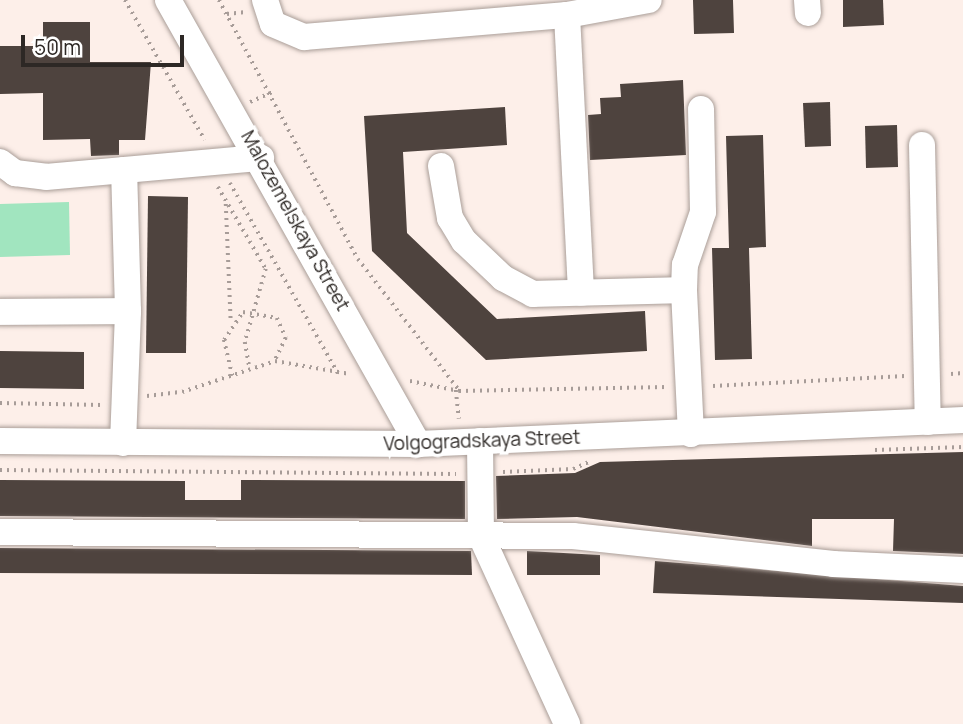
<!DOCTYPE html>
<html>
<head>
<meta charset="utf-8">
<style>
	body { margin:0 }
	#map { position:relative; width:963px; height:724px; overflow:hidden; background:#fdefe9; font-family:Manrope,sans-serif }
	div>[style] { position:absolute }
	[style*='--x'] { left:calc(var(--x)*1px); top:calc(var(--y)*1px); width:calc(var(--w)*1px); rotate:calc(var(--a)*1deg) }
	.green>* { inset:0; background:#a1e5bf }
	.building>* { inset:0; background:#4e433e }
	.path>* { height:3.5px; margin-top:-1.75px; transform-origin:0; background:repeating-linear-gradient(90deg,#a79c98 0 2px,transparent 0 7px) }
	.roads { filter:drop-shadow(0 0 2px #aa9e98) drop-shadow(0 0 2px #aa9e98) }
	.minor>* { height:26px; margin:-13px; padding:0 13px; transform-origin:13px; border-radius:13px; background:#fff }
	span { translate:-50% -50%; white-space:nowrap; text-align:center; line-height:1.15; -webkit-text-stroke:7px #fff; paint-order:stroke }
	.street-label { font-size:19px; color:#2d2825 }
	.scale { position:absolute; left:21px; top:35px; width:163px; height:32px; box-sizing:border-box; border:4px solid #2d2825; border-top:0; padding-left:9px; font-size:21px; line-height:24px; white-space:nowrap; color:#2d2825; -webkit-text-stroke:5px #fff; paint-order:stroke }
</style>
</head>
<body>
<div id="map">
	<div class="green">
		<i style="clip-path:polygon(69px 202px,70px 255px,0 257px,0 204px)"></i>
	</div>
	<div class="building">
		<i style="clip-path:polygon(693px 0,733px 0,734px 33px,694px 34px)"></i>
		<i style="clip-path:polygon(843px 0,883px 0,884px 25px,843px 27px)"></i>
		<i style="clip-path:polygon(43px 22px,90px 22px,90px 62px,151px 62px,145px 140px,119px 140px,119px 155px,91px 156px,90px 139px,43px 140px,43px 93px,0 94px,0 46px,43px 46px)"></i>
		<i style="clip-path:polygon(683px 80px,686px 155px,590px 160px,588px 115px,601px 114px,600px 98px,621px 97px,620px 84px)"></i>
		<i style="clip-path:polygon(830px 102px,831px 146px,805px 147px,803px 103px)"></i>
		<i style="clip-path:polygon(505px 107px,507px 145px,403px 152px,407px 233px,497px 319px,645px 311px,647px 351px,486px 360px,372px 251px,364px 116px)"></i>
		<i style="clip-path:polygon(897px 125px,898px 167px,866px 168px,865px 126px)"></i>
		<i style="clip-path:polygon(763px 135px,766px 247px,749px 248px,752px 359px,715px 360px,712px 248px,729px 248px,726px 136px)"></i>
		<i style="clip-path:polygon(148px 196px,188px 197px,186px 353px,146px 353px)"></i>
		<i style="clip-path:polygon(0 351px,84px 352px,84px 389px,0 388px)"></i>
		<i style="clip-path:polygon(963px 452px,963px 554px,893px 551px,894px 519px,812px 519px,812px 546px,577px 517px,497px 519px,496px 476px,575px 473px,600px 462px)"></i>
		<i style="clip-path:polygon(0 480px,185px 481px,185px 500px,241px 500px,241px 480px,465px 481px,465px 519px,0 516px)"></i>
		<i style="clip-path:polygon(0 548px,471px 551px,472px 575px,0 573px)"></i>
		<i style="clip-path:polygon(527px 551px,600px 555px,600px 575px,527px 575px)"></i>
		<i style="clip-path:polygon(655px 561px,963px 586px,963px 603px,653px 593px)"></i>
	</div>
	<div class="path">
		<i style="--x:125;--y:0;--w:161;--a:60.3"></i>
		<i style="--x:219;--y:0;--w:294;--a:61.8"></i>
		<i style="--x:358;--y:259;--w:164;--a:52.4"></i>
		<i style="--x:227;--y:14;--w:19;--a:-6"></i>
		<i style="--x:250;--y:102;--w:24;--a:-24"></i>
		<i style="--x:230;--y:183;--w:219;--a:60.4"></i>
		<i style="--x:218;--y:187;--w:95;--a:59.7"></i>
		<i style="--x:266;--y:269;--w:76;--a:106"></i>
		<i style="--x:245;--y:342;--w:28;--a:80"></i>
		<i style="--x:226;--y:204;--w:118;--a:87.6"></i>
		<i style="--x:951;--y:374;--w:12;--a:-5"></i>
		<i style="--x:232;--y:376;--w:37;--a:-103"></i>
		<i style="--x:224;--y:340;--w:34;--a:-56"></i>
		<i style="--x:243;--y:312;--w:35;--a:10"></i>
		<i style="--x:277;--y:318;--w:22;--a:66"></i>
		<i style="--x:286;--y:338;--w:25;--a:116"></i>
		<i style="--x:410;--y:381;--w:50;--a:11.5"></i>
		<i style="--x:459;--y:391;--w:208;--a:-1.1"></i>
		<i style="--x:713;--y:386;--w:192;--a:-3"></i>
		<i style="--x:456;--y:390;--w:29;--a:84"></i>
		<i style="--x:147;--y:396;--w:35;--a:-7"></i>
		<i style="--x:182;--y:392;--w:98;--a:-18.4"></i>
		<i style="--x:275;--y:361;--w:76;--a:9.8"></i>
		<i style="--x:0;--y:403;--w:102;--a:1.1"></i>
		<i style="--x:875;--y:450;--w:88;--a:-2"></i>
		<i style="--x:0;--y:470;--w:456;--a:0.5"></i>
		<i style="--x:503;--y:472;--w:70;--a:-2.5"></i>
		<i style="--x:573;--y:469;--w:20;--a:-24"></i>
	</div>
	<div class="roads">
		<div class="minor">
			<i style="--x:168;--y:0;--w:510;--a:60.62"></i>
			<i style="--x:265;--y:0;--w:25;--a:72"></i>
			<i style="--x:273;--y:24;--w:34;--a:23"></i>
			<i style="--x:304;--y:37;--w:264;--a:-4.8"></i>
			<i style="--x:567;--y:15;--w:83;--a:-10.4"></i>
			<i style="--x:807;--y:0;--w:13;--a:86"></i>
			<i style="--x:567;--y:15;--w:278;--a:87.1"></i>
			<i style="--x:922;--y:145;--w:277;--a:88.8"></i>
			<i style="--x:0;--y:162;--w:19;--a:36"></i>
			<i style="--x:15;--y:173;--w:31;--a:7"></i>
			<i style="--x:46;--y:177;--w:216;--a:-5.1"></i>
			<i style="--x:441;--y:166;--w:53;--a:80.2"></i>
			<i style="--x:450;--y:218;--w:27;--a:59"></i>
			<i style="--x:464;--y:241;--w:54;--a:43.5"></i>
			<i style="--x:503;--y:278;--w:34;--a:28"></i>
			<i style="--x:533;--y:294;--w:151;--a:-1.5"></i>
			<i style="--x:0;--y:312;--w:128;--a:-0.4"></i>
			<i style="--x:691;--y:434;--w:144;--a:-92.8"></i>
			<i style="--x:684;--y:290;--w:25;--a:-88"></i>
			<i style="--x:685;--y:265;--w:56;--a:-71.2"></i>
			<i style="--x:703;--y:212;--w:103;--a:-91.1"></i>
			<i style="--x:0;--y:441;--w:418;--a:0.4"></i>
			<i style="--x:418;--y:444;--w:546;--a:-2.52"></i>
			<i style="--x:480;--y:441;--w:95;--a:89.4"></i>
			<i style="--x:481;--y:536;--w:207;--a:65.4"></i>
			<i style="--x:123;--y:443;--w:132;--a:-87.8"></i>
			<i style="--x:128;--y:311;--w:141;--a:-91.6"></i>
			<i style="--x:0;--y:532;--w:573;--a:0.4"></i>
			<i style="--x:573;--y:536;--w:262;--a:6.1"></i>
			<i style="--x:833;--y:564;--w:130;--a:2.6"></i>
		</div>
	</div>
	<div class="street-label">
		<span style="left:295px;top:221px;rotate:61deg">Malozemelskaya Street</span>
		<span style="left:482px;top:441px;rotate:-2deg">Volgogradskaya Street</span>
	</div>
	<div class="scale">50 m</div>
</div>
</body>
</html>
